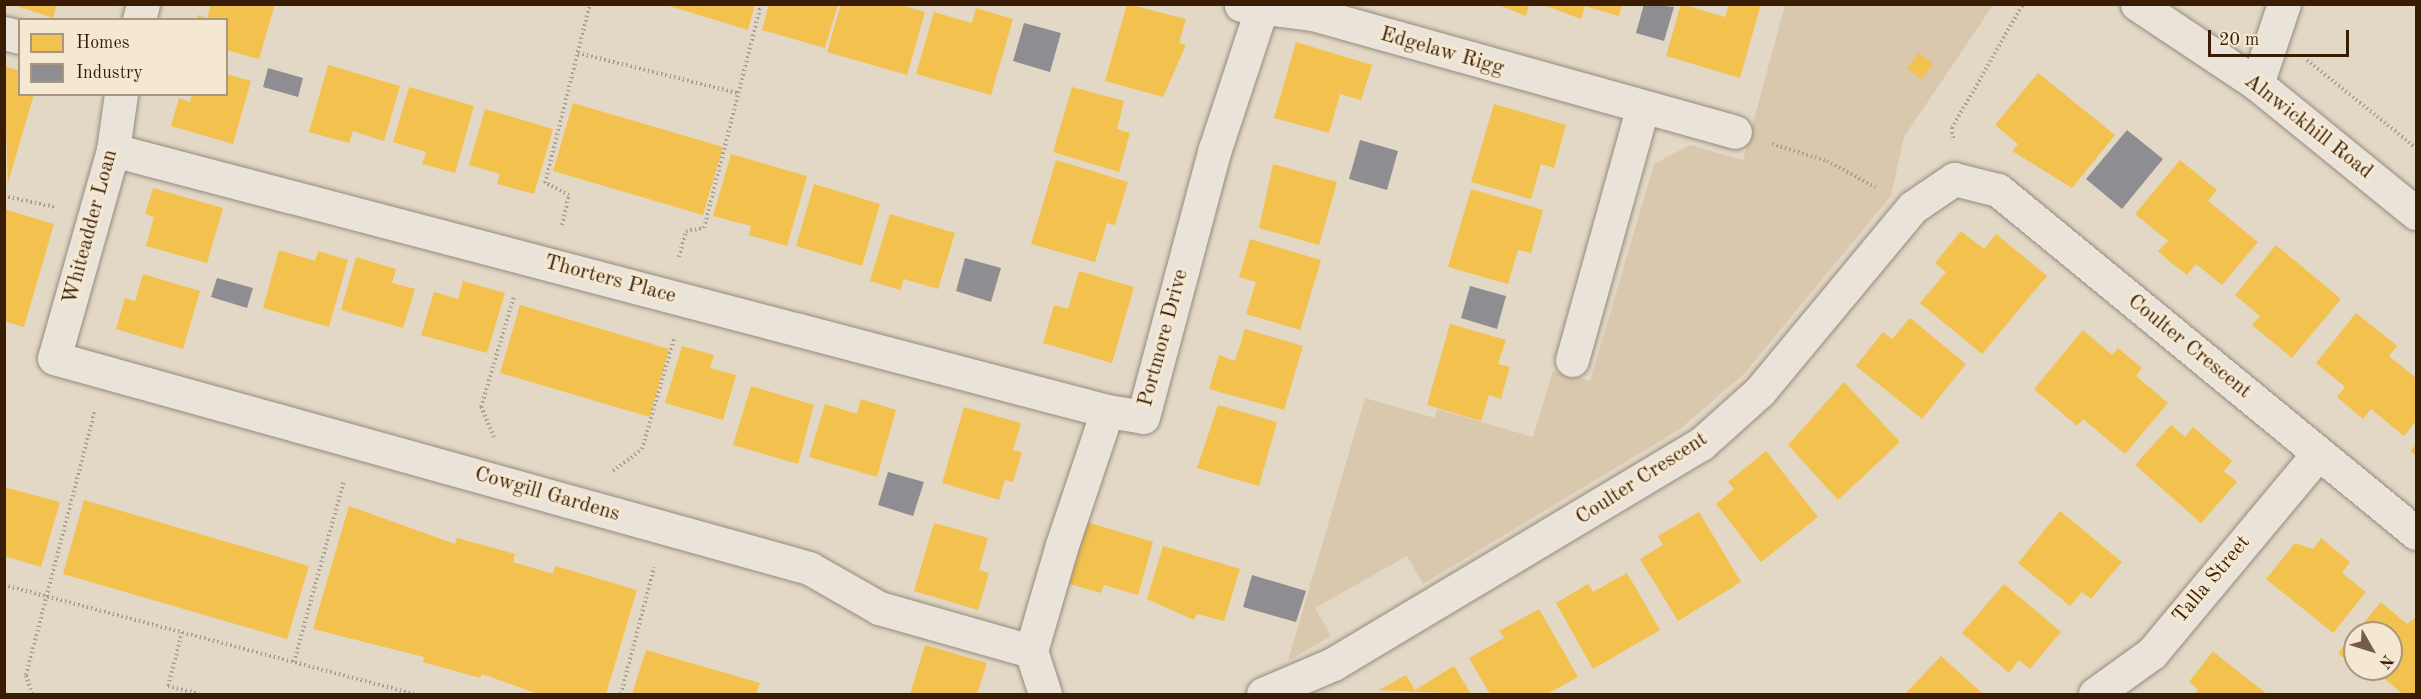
<!DOCTYPE html>
<html>
<head>
<meta charset="utf-8">
<style>
	body { margin:0 }
	#map { position:relative; width:2421px; height:699px; overflow:hidden; background:#e3d8c6; font-family:"Old Standard TT",serif }
	div>[style] { position:absolute }
	[style*='--x'] { left:calc(var(--x)*1px); top:calc(var(--y)*1px); width:calc(var(--w)*1px); rotate:calc(var(--a)*1deg) }
	.green>* { inset:0; background:#d9c8ae }
	.homes>* { inset:0; background:#f2c14e }
	.industry>* { inset:0; background:#8d8d92 }
	.path>* { height:4px; margin-top:-2px; transform-origin:0; background:repeating-linear-gradient(90deg,#a69f96 0 1.5px,transparent 0 4.5px) }
	.roads { filter:drop-shadow(0 0 2px #958b7d) drop-shadow(0 0 2px #958b7d) }
	.minor>* { height:33px; margin:-16.5px; padding:0 16.5px; transform-origin:16.5px; border-radius:16.5px; background:#e9e3da }
	.tertiary>* { height:33px; margin:-16.5px; padding:0 16.5px; transform-origin:16.5px; border-radius:16.5px; background:#e9e3da }
	span { translate:-50% -50%; white-space:nowrap; text-align:center; line-height:1.15; -webkit-text-stroke:6px #f5e8d2; paint-order:stroke }
	.street-label { font-size:21px; color:#381c03 }
	.frame { position:absolute; inset:0; border:6px solid #381c03; pointer-events:none }
	.legend { position:absolute; left:18px; top:18px; width:210px; height:78px; box-sizing:border-box; background:#f5e8d2; border:2px solid #a9967f; margin:0; padding:8px 10px; list-style:none; font-size:18px; color:#381c03 }
	.legend li { display:flex; align-items:center; gap:12px; height:30px }
	.legend b { width:30px; border:2px solid #a9967f }
	.north { position:absolute; left:2343px; top:621px; width:60px; height:60px; box-sizing:border-box; background:#f5e8d2; border:2px solid #a9967f; border-radius:50%; rotate:129deg; font-size:16px; font-weight:700; line-height:24px; text-align:center; color:#381c03 }
	.north::after { content:''; display:block; margin:auto; width:21px; height:27px; background:#745e47; clip-path:polygon(50% 0,100% 100%,50% 72%,0 100%) }
	.scale { position:absolute; left:2208px; top:30px; width:141px; height:27px; box-sizing:border-box; border:3px solid #381c03; border-top:0; padding-left:8px; font-size:18px; line-height:21px; white-space:nowrap; color:#381c03; -webkit-text-stroke:4px #f5e8d2; paint-order:stroke }
</style>
</head>
<body>
<div id="map">
	<div class="green">
		<i style="clip-path:polygon(1785px 5px,1993px 5px,1904px 137px,1891px 196px,1744px 374px,1680px 429px,1423px 584px,1407px 556px,1315px 608px,1331px 636px,1288px 661px,1365px 398px,1435px 418px,1437px 409px,1533px 437px,1553px 371px,1590px 381px,1654px 164px,1690px 145px,1743px 160px)"></i>
	</div>
	<div class="homes">
		<i style="clip-path:polygon(11px 4px,57px 4px,53px 18px)"></i>
		<i style="clip-path:polygon(211px 4px,275px 4px,259px 59px,226px 50px,226px 20px,197px 20px,198px 15px,207px 18px)"></i>
		<i style="clip-path:polygon(663px 4px,755px 4px,748px 30px)"></i>
		<i style="clip-path:polygon(769px 4px,838px 4px,825px 48px,762px 30px)"></i>
		<i style="clip-path:polygon(841px 4px,898px 4px,925px 12px,907px 75px,827px 52px)"></i>
		<i style="clip-path:polygon(1127px 4px,1186px 19px,1179px 43px,1186px 45px,1163px 97px,1105px 81px)"></i>
		<i style="clip-path:polygon(1496px 4px,1529px 4px,1526px 16px)"></i>
		<i style="clip-path:polygon(1541px 4px,1622px 4px,1619px 16px,1585px 6px,1581px 19px)"></i>
		<i style="clip-path:polygon(1681px 4px,1725px 17px,1729px 4px,1761px 4px,1740px 78px,1666px 56px)"></i>
		<i style="clip-path:polygon(976px 8px,1013px 19px,991px 95px,916px 74px,934px 12px,972px 23px)"></i>
		<i style="clip-path:polygon(1296px 42px,1372px 65px,1361px 100px,1340px 94px,1329px 133px,1274px 118px)"></i>
		<i style="clip-path:polygon(1919px 53px,1933px 64px,1921px 79px,1907px 68px)"></i>
		<i style="clip-path:polygon(328px 65px,400px 86px,384px 141px,353px 131px,349px 143px,309px 132px)"></i>
		<i style="clip-path:polygon(4px 66px,20px 71px,20px 94px,34px 94px,8px 183px)"></i>
		<i style="clip-path:polygon(2038px 73px,2115px 135px,2072px 188px,2012px 151px,2018px 144px,1995px 125px)"></i>
		<i style="clip-path:polygon(226px 74px,251px 81px,233px 144px,171px 126px,179px 98px,190px 102px,192px 94px,226px 94px)"></i>
		<i style="clip-path:polygon(409px 87px,474px 106px,455px 173px,422px 164px,426px 152px,393px 142px)"></i>
		<i style="clip-path:polygon(1072px 87px,1124px 101px,1117px 129px,1130px 133px,1119px 172px,1053px 152px)"></i>
		<i style="clip-path:polygon(573px 103px,723px 147px,703px 215px,553px 171px)"></i>
		<i style="clip-path:polygon(1494px 104px,1566px 125px,1554px 168px,1541px 164px,1531px 199px,1471px 182px)"></i>
		<i style="clip-path:polygon(485px 109px,553px 129px,534px 194px,497px 184px,500px 174px,469px 165px)"></i>
		<i style="clip-path:polygon(731px 154px,807px 176px,787px 246px,749px 235px,751px 226px,713px 216px)"></i>
		<i style="clip-path:polygon(1056px 160px,1128px 182px,1115px 225px,1107px 223px,1095px 262px,1031px 244px)"></i>
		<i style="clip-path:polygon(2180px 160px,2217px 190px,2208px 201px,2258px 242px,2222px 285px,2196px 264px,2187px 275px,2170px 262px,2158px 251px,2168px 241px,2135px 214px)"></i>
		<i style="clip-path:polygon(1273px 164px,1337px 182px,1319px 245px,1259px 228px)"></i>
		<i style="clip-path:polygon(814px 184px,880px 204px,862px 266px,796px 246px)"></i>
		<i style="clip-path:polygon(153px 188px,223px 208px,207px 263px,146px 246px,154px 217px,145px 214px)"></i>
		<i style="clip-path:polygon(1471px 189px,1543px 210px,1531px 253px,1518px 250px,1508px 284px,1448px 267px)"></i>
		<i style="clip-path:polygon(4px 209px,54px 224px,24px 327px,4px 321px)"></i>
		<i style="clip-path:polygon(890px 214px,955px 233px,938px 289px,904px 279px,900px 290px,870px 281px)"></i>
		<i style="clip-path:polygon(1961px 231px,1984px 249px,1996px 234px,2047px 276px,1982px 354px,1920px 303px,1946px 272px,1935px 263px)"></i>
		<i style="clip-path:polygon(1250px 239px,1321px 260px,1300px 330px,1246px 314px,1256px 282px,1239px 277px)"></i>
		<i style="clip-path:polygon(2276px 245px,2341px 299px,2292px 358px,2252px 325px,2260px 316px,2235px 295px)"></i>
		<i style="clip-path:polygon(279px 250px,315px 261px,318px 251px,348px 260px,329px 327px,263px 308px)"></i>
		<i style="clip-path:polygon(356px 257px,396px 269px,392px 283px,415px 289px,403px 328px,341px 310px)"></i>
		<i style="clip-path:polygon(1079px 271px,1134px 287px,1112px 363px,1043px 343px,1054px 305px,1068px 309px)"></i>
		<i style="clip-path:polygon(143px 274px,200px 291px,183px 349px,116px 329px,125px 298px,135px 301px)"></i>
		<i style="clip-path:polygon(463px 281px,505px 293px,487px 353px,421px 335px,434px 292px,458px 299px)"></i>
		<i style="clip-path:polygon(520px 305px,669px 349px,650px 417px,500px 373px)"></i>
		<i style="clip-path:polygon(2356px 313px,2397px 346px,2389px 356px,2416px 378px,2416px 421px,2404px 436px,2371px 409px,2363px 419px,2337px 397px,2345px 387px,2316px 363px)"></i>
		<i style="clip-path:polygon(1910px 318px,1966px 364px,1922px 419px,1856px 366px,1883px 332px,1892px 339px)"></i>
		<i style="clip-path:polygon(1450px 324px,1506px 340px,1498px 364px,1510px 367px,1505px 384px,1501px 399px,1489px 395px,1481px 421px,1427px 405px)"></i>
		<i style="clip-path:polygon(1245px 329px,1303px 346px,1284px 410px,1209px 389px,1219px 355px,1235px 361px)"></i>
		<i style="clip-path:polygon(2083px 330px,2112px 355px,2118px 348px,2142px 368px,2136px 376px,2168px 403px,2125px 454px,2083px 419px,2077px 426px,2034px 389px)"></i>
		<i style="clip-path:polygon(682px 346px,714px 355px,710px 368px,736px 375px,723px 420px,665px 403px)"></i>
		<i style="clip-path:polygon(1844px 382px,1900px 442px,1838px 500px,1788px 445px)"></i>
		<i style="clip-path:polygon(751px 386px,814px 405px,798px 464px,733px 445px)"></i>
		<i style="clip-path:polygon(861px 399px,896px 410px,877px 477px,809px 457px,825px 404px,857px 414px)"></i>
		<i style="clip-path:polygon(1218px 405px,1277px 422px,1259px 486px,1197px 468px)"></i>
		<i style="clip-path:polygon(964px 407px,1021px 423px,1013px 450px,1022px 452px,1013px 482px,1005px 480px,999px 500px,942px 483px)"></i>
		<i style="clip-path:polygon(2171px 425px,2185px 437px,2193px 427px,2232px 461px,2224px 471px,2237px 482px,2201px 523px,2135px 465px)"></i>
		<i style="clip-path:polygon(2416px 444px,2416px 456px,2411px 451px)"></i>
		<i style="clip-path:polygon(1766px 451px,1818px 517px,1761px 562px,1716px 504px,1734px 489px,1728px 482px)"></i>
		<i style="clip-path:polygon(4px 487px,60px 502px,41px 567px,4px 556px)"></i>
		<i style="clip-path:polygon(84px 500px,309px 566px,287px 639px,63px 574px)"></i>
		<i style="clip-path:polygon(349px 506px,455px 544px,457px 538px,515px 554px,513px 562px,553px 574px,555px 566px,637px 590px,606px 694px,538px 694px,482px 674px,480px 678px,423px 662px,424px 657px,313px 629px)"></i>
		<i style="clip-path:polygon(2060px 511px,2122px 562px,2091px 599px,2082px 592px,2070px 606px,2018px 563px)"></i>
		<i style="clip-path:polygon(1699px 512px,1741px 582px,1678px 621px,1640px 559px,1663px 545px,1658px 536px)"></i>
		<i style="clip-path:polygon(1087px 522px,1153px 542px,1138px 595px,1104px 585px,1101px 593px,1069px 584px)"></i>
		<i style="clip-path:polygon(934px 523px,988px 538px,979px 570px,989px 573px,978px 610px,914px 591px)"></i>
		<i style="clip-path:polygon(2321px 538px,2350px 562px,2342px 573px,2366px 592px,2333px 633px,2266px 579px,2295px 543px,2313px 549px)"></i>
		<i style="clip-path:polygon(1163px 546px,1240px 569px,1224px 621px,1197px 614px,1194px 620px,1147px 599px)"></i>
		<i style="clip-path:polygon(1627px 573px,1660px 630px,1593px 669px,1556px 603px,1588px 584px,1593px 592px)"></i>
		<i style="clip-path:polygon(2004px 584px,2061px 632px,2030px 669px,2019px 660px,2009px 673px,1962px 633px)"></i>
		<i style="clip-path:polygon(2381px 602px,2407px 624px,2416px 617px,2416px 694px,2403px 694px,2380px 675px,2372px 682px,2357px 669px,2391px 669px,2391px 633px,2355px 633px,2355px 668px,2338px 653px)"></i>
		<i style="clip-path:polygon(1539px 609px,1578px 677px,1547px 694px,1490px 694px,1469px 658px,1504px 638px,1499px 631px)"></i>
		<i style="clip-path:polygon(925px 645px,987px 663px,977px 694px,910px 694px)"></i>
		<i style="clip-path:polygon(646px 650px,760px 683px,756px 694px,632px 694px)"></i>
		<i style="clip-path:polygon(2213px 651px,2216px 654px,2267px 694px,2195px 694px,2198px 689px,2189px 682px)"></i>
		<i style="clip-path:polygon(1941px 656px,1983px 694px,1905px 694px)"></i>
		<i style="clip-path:polygon(1454px 666px,1471px 694px,1379px 690px,1406px 675px,1415px 690px)"></i>
	</div>
	<div class="industry">
		<i style="clip-path:polygon(1644px 4px,1674px 7px,1664px 41px,1636px 33px)"></i>
		<i style="clip-path:polygon(1024px 23px,1061px 33px,1050px 72px,1013px 61px)"></i>
		<i style="clip-path:polygon(268px 68px,303px 78px,298px 97px,263px 87px)"></i>
		<i style="clip-path:polygon(2127px 130px,2163px 159px,2122px 209px,2086px 179px)"></i>
		<i style="clip-path:polygon(1360px 140px,1398px 151px,1387px 190px,1349px 179px)"></i>
		<i style="clip-path:polygon(965px 258px,1001px 268px,991px 302px,956px 291px)"></i>
		<i style="clip-path:polygon(217px 278px,253px 288px,247px 308px,211px 297px)"></i>
		<i style="clip-path:polygon(1470px 286px,1506px 296px,1497px 329px,1461px 318px)"></i>
		<i style="clip-path:polygon(888px 472px,924px 482px,913px 516px,878px 505px)"></i>
		<i style="clip-path:polygon(1252px 575px,1306px 591px,1296px 622px,1243px 607px)"></i>
	</div>
	<div class="path">
		<i style="--x:578;--y:53;--w:164;--a:14.1"></i>
		<i style="--x:2307;--y:60;--w:140;--a:38.9"></i>
		<i style="--x:1953;--y:138;--w:10;--a:-96"></i>
		<i style="--x:1952;--y:128;--w:143;--a:-60.2"></i>
		<i style="--x:1772;--y:144;--w:58;--a:17.2"></i>
		<i style="--x:1827;--y:161;--w:55;--a:28.4"></i>
		<i style="--x:4;--y:196;--w:52;--a:12.2"></i>
		<i style="--x:562;--y:225;--w:31;--a:-77"></i>
		<i style="--x:569;--y:195;--w:27;--a:-153"></i>
		<i style="--x:545;--y:183;--w:185;--a:-75.9"></i>
		<i style="--x:679;--y:257;--w:27;--a:-75"></i>
		<i style="--x:686;--y:231;--w:18;--a:-9"></i>
		<i style="--x:704;--y:228;--w:231;--a:-75.7"></i>
		<i style="--x:494;--y:437;--w:33;--a:-113"></i>
		<i style="--x:481;--y:407;--w:116;--a:-73.4"></i>
		<i style="--x:613;--y:471;--w:36;--a:-37"></i>
		<i style="--x:642;--y:449;--w:115;--a:-73.8"></i>
		<i style="--x:4;--y:585;--w:424;--a:14.9"></i>
		<i style="--x:182;--y:632;--w:56;--a:104.5"></i>
		<i style="--x:168;--y:686;--w:32;--a:14"></i>
		<i style="--x:294;--y:662;--w:188;--a:-74.6"></i>
		<i style="--x:32;--y:694;--w:20;--a:-108"></i>
		<i style="--x:26;--y:675;--w:274;--a:-75.4"></i>
		<i style="--x:621;--y:694;--w:131;--a:-75.4"></i>
	</div>
	<div class="roads">
		<div class="minor">
			<i style="--x:1241;--y:5;--w:73;--a:7.1"></i>
			<i style="--x:1313;--y:14;--w:438;--a:15.6"></i>
			<i style="--x:139;--y:20;--w:16;--a:-76"></i>
			<i style="--x:4;--y:33;--w:16;--a:14"></i>
			<i style="--x:2257;--y:84;--w:84;--a:-71.4"></i>
			<i style="--x:121;--y:94;--w:57;--a:98.1"></i>
			<i style="--x:113;--y:150;--w:216;--a:105.8"></i>
			<i style="--x:54;--y:358;--w:784;--a:15.54"></i>
			<i style="--x:809;--y:568;--w:81;--a:29.7"></i>
			<i style="--x:879;--y:608;--w:158;--a:15.8"></i>
			<i style="--x:113;--y:150;--w:1028;--a:14.71"></i>
			<i style="--x:1572;--y:360;--w:261;--a:-74.4"></i>
			<i style="--x:1045;--y:694;--w:45;--a:-108"></i>
			<i style="--x:1031;--y:651;--w:110;--a:-73.7"></i>
			<i style="--x:1062;--y:545;--w:141;--a:-71.4"></i>
			<i style="--x:1107;--y:411;--w:36;--a:9"></i>
			<i style="--x:1143;--y:417;--w:278;--a:-75"></i>
			<i style="--x:1215;--y:149;--w:146;--a:-71.7"></i>
			<i style="--x:1263;--y:694;--w:76;--a:-23.2"></i>
			<i style="--x:1333;--y:664;--w:429;--a:-30.9"></i>
			<i style="--x:1701;--y:444;--w:79;--a:-41.9"></i>
			<i style="--x:1760;--y:391;--w:239;--a:-50.3"></i>
			<i style="--x:1913;--y:207;--w:50;--a:-34.3"></i>
			<i style="--x:1954;--y:179;--w:45;--a:14"></i>
			<i style="--x:1998;--y:190;--w:541;--a:39.37"></i>
			<i style="--x:2095;--y:694;--w:70;--a:-35.7"></i>
			<i style="--x:2152;--y:653;--w:259;--a:-50.2"></i>
		</div>
		<div class="tertiary">
			<i style="--x:2137;--y:4;--w:144;--a:33.7"></i>
			<i style="--x:2257;--y:84;--w:205;--a:39.1"></i>
		</div>
	</div>
	<div class="street-label">
		<span style="left:1442px;top:52px;rotate:16deg">Edgelaw Rigg</span>
		<span style="left:2308px;top:127px;rotate:38deg">Alnwickhill Road</span>
		<span style="left:91px;top:227px;rotate:-75deg">Whiteadder Loan</span>
		<span style="left:610px;top:280px;rotate:15deg">Thorters Place</span>
		<span style="left:1164px;top:338px;rotate:-75deg">Portmore Drive</span>
		<span style="left:2189px;top:347px;rotate:39deg">Coulter Crescent</span>
		<span style="left:1642px;top:479px;rotate:-33deg">Coulter Crescent</span>
		<span style="left:547px;top:495px;rotate:16deg">Cowgill Gardens</span>
		<span style="left:2212px;top:580px;rotate:-50deg">Talla Street</span>
	</div>
	<div class="frame"></div>
	<ul class="legend">
	<li><b style="height:16px;background:#f2c14e"></b>Homes</li>
	<li><b style="height:16px;background:#8d8d92"></b>Industry</li>
	</ul>
	<div class="north">N</div>
	<div class="scale">20 m</div>
</div>
</body>
</html>
